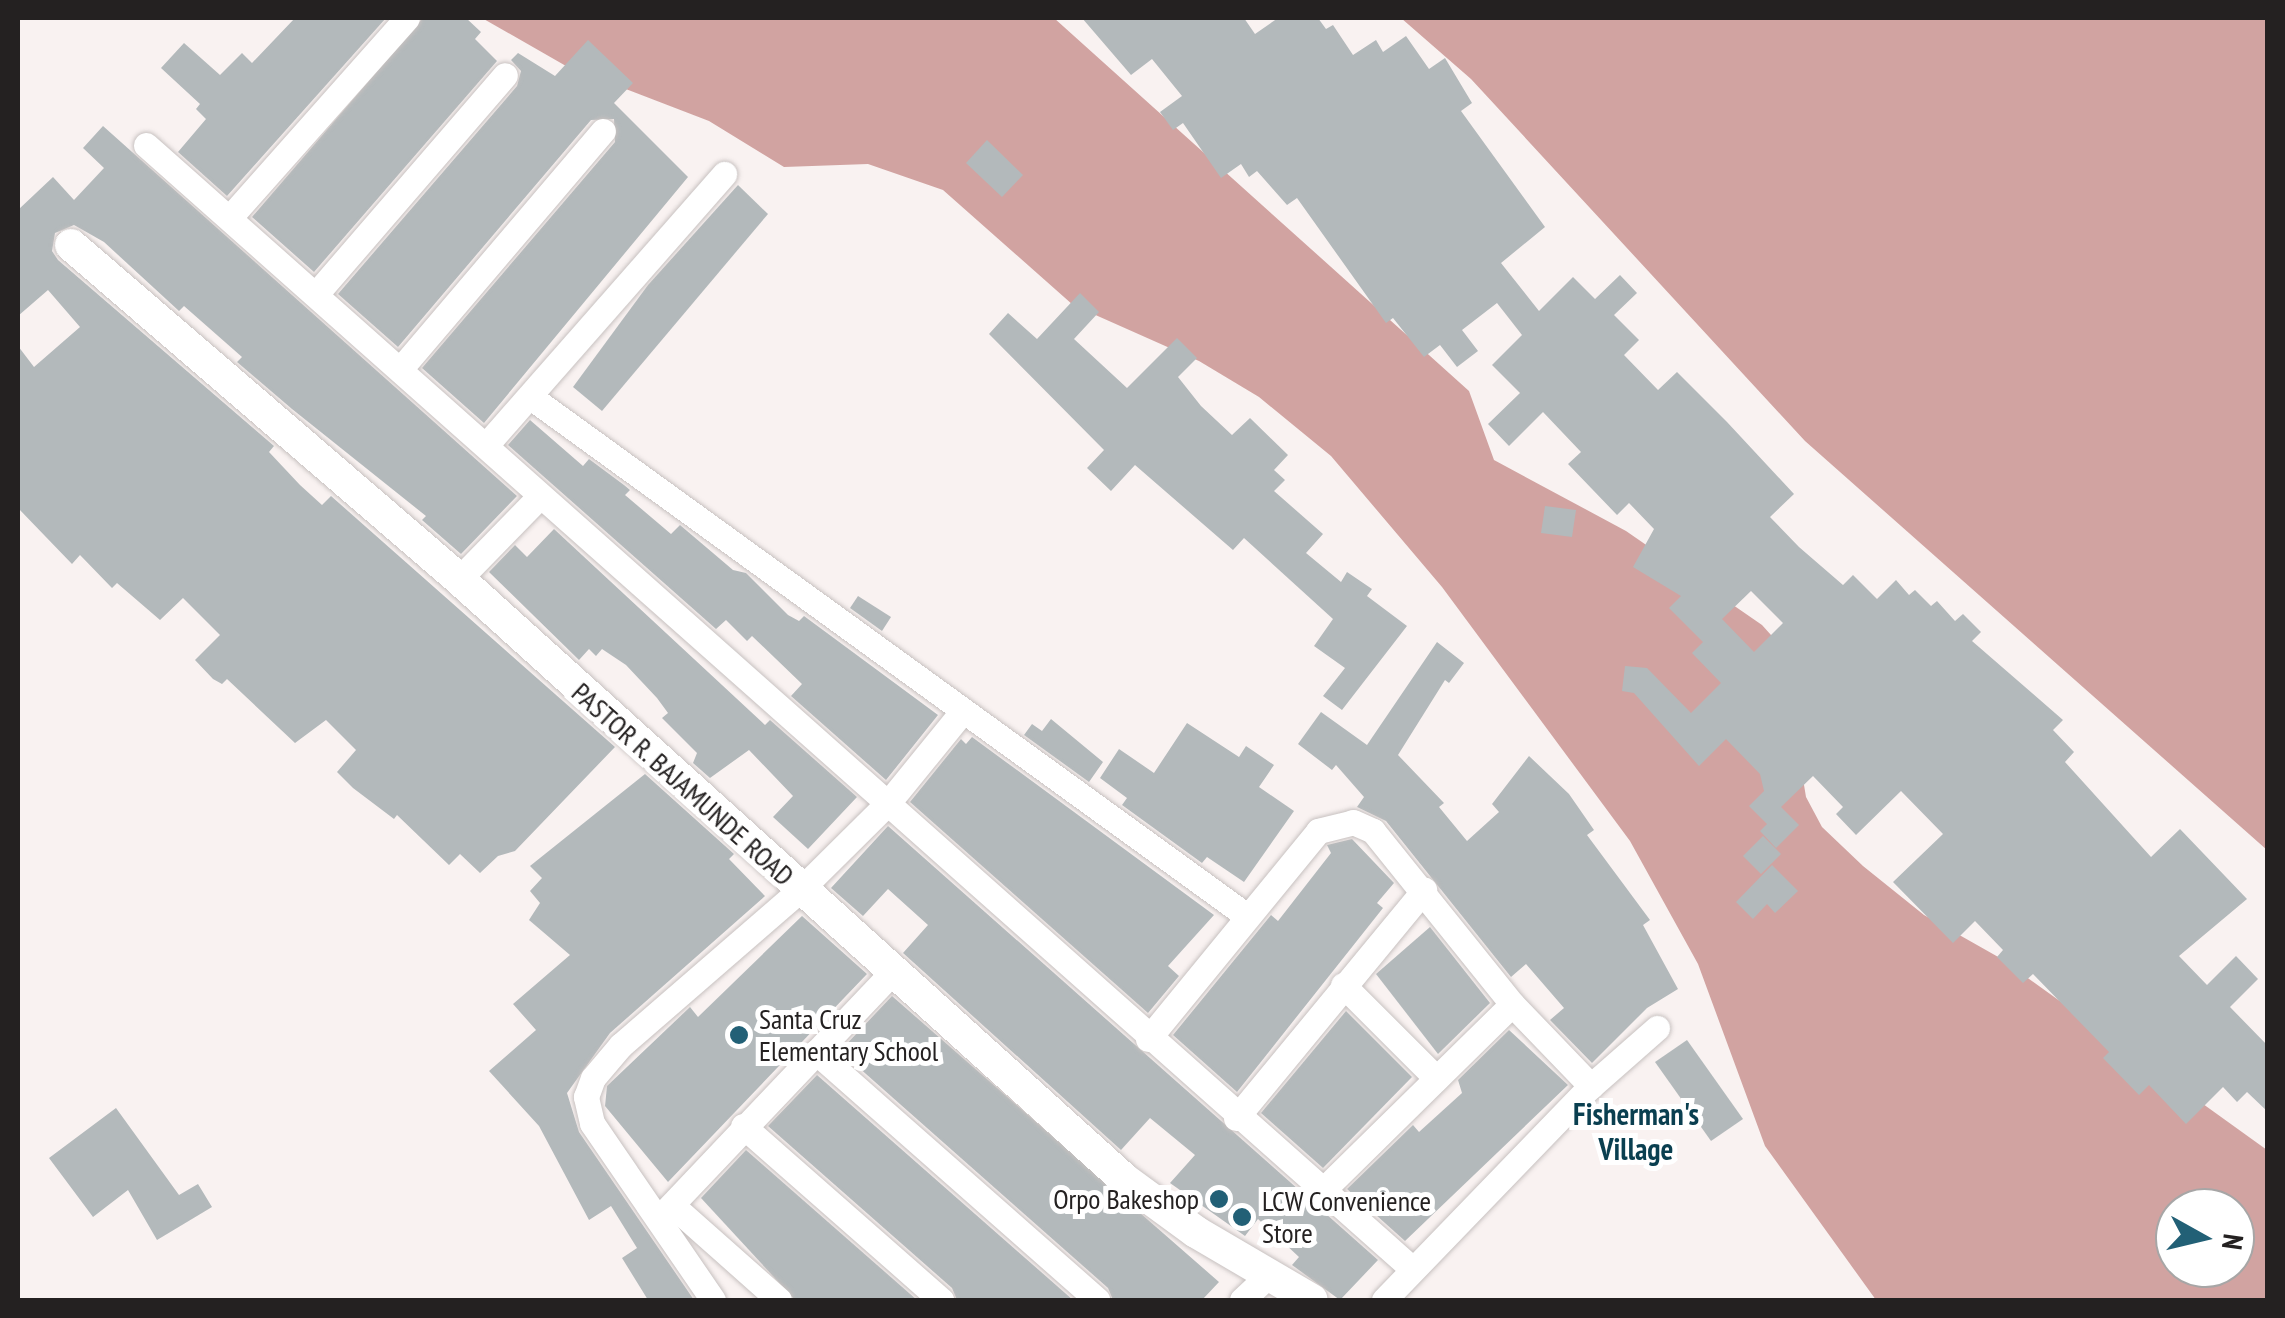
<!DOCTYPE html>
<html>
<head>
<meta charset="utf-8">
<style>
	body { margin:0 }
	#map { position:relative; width:2285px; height:1318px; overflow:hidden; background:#f9f2f1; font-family:"PT Sans Narrow",sans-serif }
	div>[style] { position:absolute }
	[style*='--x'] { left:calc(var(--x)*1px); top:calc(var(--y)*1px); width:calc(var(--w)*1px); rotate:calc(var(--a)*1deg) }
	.water>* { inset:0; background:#d1a3a1 }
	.building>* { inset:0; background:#b3b9bb }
	.roads { filter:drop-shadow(0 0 2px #c7c1c0) drop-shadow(0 0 2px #c7c1c0) }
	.minor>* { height:25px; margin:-12.5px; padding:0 12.5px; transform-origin:12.5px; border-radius:12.5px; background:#fff }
	.tertiary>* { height:32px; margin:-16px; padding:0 16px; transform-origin:16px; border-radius:16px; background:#fff }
	.dots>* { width:28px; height:28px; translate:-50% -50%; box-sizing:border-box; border:5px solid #fff; border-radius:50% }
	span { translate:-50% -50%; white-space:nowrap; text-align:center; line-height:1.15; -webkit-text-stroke:10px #fff; paint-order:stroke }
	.street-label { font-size:28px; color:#242121 }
	.poi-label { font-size:28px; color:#242121 }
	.left { translate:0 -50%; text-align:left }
	.right { translate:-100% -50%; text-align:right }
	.neighbourhood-label { font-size:30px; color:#0a3f50; font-weight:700 }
	.frame { position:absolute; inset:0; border:20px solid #242121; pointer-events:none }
	.north { position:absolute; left:2155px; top:1188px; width:100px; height:100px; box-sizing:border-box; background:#fff; border:2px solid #a7a6a6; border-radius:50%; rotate:98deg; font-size:28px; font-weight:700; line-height:40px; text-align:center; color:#242121 }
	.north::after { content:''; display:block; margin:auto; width:35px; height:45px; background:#226076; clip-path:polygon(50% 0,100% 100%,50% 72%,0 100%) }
</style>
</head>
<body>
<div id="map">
	<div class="water">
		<i style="clip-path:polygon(evenodd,482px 18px,1054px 18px,1469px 391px,1494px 460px,1626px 531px,1762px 625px,1781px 646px,1806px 797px,1822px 827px,1863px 866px,1924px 915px,2000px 958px,2267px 1150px,2267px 1300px,1876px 1300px,1765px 1146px,1698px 964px,1630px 841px,1442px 587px,1331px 456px,1259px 397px,1199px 361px,1073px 305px,943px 190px,868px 164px,784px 167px,709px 121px,566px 66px,482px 18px,2175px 1208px,2235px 1208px,2235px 1268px,2175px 1268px,2175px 1208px)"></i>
		<i style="clip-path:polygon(1401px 18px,2267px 18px,2267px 850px,1805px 441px,1471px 79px)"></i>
	</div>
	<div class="building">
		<i style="clip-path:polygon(295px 18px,386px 18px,227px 196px,178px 152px,206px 119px,196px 109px,200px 104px,161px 68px,184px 43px,220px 75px,242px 53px,252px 63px)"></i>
		<i style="clip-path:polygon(423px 18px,466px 18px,481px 32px,475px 39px,497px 61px,314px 272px,252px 217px)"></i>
		<i style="clip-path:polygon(evenodd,1082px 18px,1244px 18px,1255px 34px,1278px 18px,1318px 18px,1326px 29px,1333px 25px,1353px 55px,1376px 40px,1383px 52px,1406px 36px,1429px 69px,1445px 58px,1472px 103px,1461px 111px,1545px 227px,1501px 263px,1539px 311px,1573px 277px,1595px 299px,1620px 275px,1637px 293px,1614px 315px,1639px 340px,1624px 355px,1658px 390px,1677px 372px,1727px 422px,1794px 494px,1770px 517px,1799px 547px,1843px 585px,1853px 575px,1877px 599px,1896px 580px,1909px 595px,1915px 590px,1931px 606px,1937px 601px,1955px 621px,1963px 614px,1981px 632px,1972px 641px,2063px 720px,2053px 730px,2074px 752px,2065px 762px,2151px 857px,2180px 829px,2247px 899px,2179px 956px,2207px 985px,2236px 956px,2258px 979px,2230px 1007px,2268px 1046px,2268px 1112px,2247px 1092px,2237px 1102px,2223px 1087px,2186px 1124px,2149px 1085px,2139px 1095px,2103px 1058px,2109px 1052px,2033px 974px,2023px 983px,1997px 957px,2003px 950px,1975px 921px,1953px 943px,1893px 882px,1943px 834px,1901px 791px,1856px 835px,1836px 814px,1843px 807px,1813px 776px,1781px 807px,1799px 825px,1776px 848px,1760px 831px,1767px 824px,1749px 806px,1764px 791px,1760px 774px,1726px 739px,1699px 766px,1634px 693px,1622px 691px,1625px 666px,1647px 668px,1691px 713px,1721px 683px,1692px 653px,1703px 642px,1669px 608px,1681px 596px,1633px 567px,1654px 529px,1629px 503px,1617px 515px,1568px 464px,1581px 452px,1543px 412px,1509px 446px,1488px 424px,1520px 393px,1492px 365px,1522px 335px,1497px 303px,1462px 330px,1478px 351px,1457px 367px,1440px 345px,1424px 357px,1393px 318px,1386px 323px,1297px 198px,1287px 205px,1257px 171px,1249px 177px,1241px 164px,1221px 178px,1183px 123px,1173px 130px,1160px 112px,1182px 96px,1152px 59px,1131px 75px,1082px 18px,1751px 591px,1783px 623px,1754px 652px,1722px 619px,1751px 591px)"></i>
		<i style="clip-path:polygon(588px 40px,633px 83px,614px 103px,688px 177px,484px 423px,422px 368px,615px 142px,614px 119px,591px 120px,398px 347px,338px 294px,517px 86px,521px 71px,511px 60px,518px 53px,555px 76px)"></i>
		<i style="clip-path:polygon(103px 126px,517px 496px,461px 554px,422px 520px,426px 516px,292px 409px,237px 362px,242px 357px,184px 306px,179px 311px,104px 242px,74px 225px,55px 233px,52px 251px,58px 260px,274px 446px,269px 452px,300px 485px,322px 505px,331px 496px,615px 747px,515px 851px,498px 856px,480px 873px,460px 854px,449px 865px,397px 815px,394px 819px,353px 788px,337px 772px,356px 750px,326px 720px,295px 743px,227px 679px,222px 684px,213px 679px,195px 660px,220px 635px,183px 598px,160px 620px,117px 583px,112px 588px,80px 555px,72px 564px,18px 508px,18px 346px,34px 367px,80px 327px,48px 290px,18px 316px,18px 210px,53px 177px,74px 200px,104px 168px,83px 148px)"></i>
		<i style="clip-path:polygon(987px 140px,1023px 175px,1002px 197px,966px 163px)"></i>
		<i style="clip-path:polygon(738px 185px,768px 214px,602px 411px,573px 387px,648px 285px)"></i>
		<i style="clip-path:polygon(1080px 293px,1099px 312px,1074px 339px,1127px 388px,1177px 338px,1197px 358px,1178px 377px,1201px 406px,1232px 435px,1250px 418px,1288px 455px,1274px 470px,1285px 480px,1274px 491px,1323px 534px,1306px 553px,1341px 582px,1347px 572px,1372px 589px,1367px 596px,1407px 626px,1342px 710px,1323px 696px,1345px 668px,1314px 646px,1333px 619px,1244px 538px,1233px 550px,1135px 465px,1111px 491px,1087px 468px,1104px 450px,989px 334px,1008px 313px,1037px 339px)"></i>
		<i style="clip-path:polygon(530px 420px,583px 466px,589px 459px,624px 485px,630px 490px,625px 495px,671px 534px,680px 525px,733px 570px,746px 573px,788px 615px,799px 621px,804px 616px,938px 715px,886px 780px,791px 696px,802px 684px,752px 636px,747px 641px,726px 620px,716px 629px,508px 445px)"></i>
		<i style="clip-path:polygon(1545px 506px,1576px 510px,1572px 537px,1541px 533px)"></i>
		<i style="clip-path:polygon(554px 529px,765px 725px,770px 720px,857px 797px,808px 849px,773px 817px,793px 796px,749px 750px,710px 778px,693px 763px,697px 753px,662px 718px,668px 713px,657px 698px,626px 665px,602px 649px,596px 656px,589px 649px,579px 660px,489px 572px,515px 545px,527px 557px)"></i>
		<i style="clip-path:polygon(858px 596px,891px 617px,882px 631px,850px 608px)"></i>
		<i style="clip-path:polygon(1437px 642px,1464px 663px,1449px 683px,1445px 680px,1398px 755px,1444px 803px,1439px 807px,1467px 841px,1499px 812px,1492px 804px,1529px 756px,1569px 794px,1594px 830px,1587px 835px,1650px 920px,1643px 925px,1678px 989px,1647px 1008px,1592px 1063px,1550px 1020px,1564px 1008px,1526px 964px,1511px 977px,1386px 821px,1357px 807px,1364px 797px,1336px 765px,1332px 770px,1298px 744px,1321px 712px,1367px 745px)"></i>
		<i style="clip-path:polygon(1051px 719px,1103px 762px,1089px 782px,1024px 735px,1032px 724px,1042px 731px)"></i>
		<i style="clip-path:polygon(1187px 723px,1239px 757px,1246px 746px,1274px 765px,1259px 787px,1294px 811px,1244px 882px,1207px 857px,1202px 863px,1122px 805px,1127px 798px,1100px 778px,1119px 749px,1154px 773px)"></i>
		<i style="clip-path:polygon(972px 737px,1214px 915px,1168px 966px,1179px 976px,1148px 1013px,910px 802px,961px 739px,966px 744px)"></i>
		<i style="clip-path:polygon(645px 774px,734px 854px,729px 859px,765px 896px,610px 1033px,567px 1093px,579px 1132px,694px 1300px,648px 1300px,622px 1258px,637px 1248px,611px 1206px,589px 1220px,539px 1126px,489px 1071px,536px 1030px,513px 1004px,570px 955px,529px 920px,540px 903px,530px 891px,542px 878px,530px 866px)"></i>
		<i style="clip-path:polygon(888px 826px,1378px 1260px,1340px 1300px,1292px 1265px,1299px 1257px,1258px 1219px,1245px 1236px,1170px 1183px,1195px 1155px,1150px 1118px,1121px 1150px,903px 953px,928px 925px,888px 889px,863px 916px,831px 888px)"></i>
		<i style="clip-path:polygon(1763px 836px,1781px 854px,1761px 874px,1743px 856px)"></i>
		<i style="clip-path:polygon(1352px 839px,1394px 883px,1377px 903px,1383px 908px,1237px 1092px,1173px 1035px,1271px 915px,1278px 921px,1331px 853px,1327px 845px)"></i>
		<i style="clip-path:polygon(1772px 865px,1798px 891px,1775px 913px,1767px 904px,1753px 919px,1736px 902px)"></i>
		<i style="clip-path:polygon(802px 916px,867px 974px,668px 1182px,605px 1106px,607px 1086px,690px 1007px,698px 1017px)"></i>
		<i style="clip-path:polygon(1430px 927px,1490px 1003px,1438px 1054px,1376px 974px)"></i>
		<i style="clip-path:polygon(892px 996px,1219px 1282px,1202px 1300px,1113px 1300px,1108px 1288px,840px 1051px)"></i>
		<i style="clip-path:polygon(1346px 1011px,1412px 1077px,1323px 1168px,1261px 1113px)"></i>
		<i style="clip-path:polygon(1509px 1030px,1568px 1085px,1405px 1241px,1347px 1189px,1413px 1125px,1419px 1132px,1462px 1093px,1458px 1080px)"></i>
		<i style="clip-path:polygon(1687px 1040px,1743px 1119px,1711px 1141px,1655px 1062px)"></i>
		<i style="clip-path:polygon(817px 1075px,1073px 1300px,957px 1300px,952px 1288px,768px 1126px)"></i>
		<i style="clip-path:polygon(116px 1108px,179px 1195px,198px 1184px,212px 1207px,157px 1240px,128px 1190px,93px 1217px,49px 1158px)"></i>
		<i style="clip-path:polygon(746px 1150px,917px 1300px,795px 1300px,701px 1198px)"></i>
	</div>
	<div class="roads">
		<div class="minor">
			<i style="--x:146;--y:145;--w:1690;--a:41.59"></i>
			<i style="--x:231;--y:216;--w:265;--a:-48.4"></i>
			<i style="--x:316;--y:294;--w:289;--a:-49.2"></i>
			<i style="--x:402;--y:367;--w:310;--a:-49.6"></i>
			<i style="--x:532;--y:398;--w:883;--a:35.92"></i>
			<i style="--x:486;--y:445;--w:361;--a:-48.7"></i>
			<i style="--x:459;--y:579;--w:116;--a:-45.7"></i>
			<i style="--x:1343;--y:985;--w:132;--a:45"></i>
			<i style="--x:1148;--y:1039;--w:269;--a:-50.7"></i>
			<i style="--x:1318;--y:831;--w:36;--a:-14"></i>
			<i style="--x:1353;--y:822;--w:22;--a:24"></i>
			<i style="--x:1373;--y:831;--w:222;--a:51.2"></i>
			<i style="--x:1512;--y:1004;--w:114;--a:46.1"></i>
			<i style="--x:816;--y:1052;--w:375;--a:41.4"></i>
			<i style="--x:1236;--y:1118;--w:296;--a:-50.5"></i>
			<i style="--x:743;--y:1126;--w:264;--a:41.3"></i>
			<i style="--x:1321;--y:1192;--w:268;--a:-44.5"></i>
			<i style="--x:672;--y:1205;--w:143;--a:41.6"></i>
			<i style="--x:659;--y:1218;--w:340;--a:-46.5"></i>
			<i style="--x:713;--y:1300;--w:214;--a:-124.4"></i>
			<i style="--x:592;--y:1123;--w:27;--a:-103"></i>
			<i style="--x:586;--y:1097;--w:20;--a:-70"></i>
			<i style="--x:593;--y:1078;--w:43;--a:-49.7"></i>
			<i style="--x:621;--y:1045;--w:237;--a:-40.9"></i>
			<i style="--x:800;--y:890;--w:124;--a:-44.7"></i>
			<i style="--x:888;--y:803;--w:117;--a:-50.9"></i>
			<i style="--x:1242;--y:1300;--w:37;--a:-43"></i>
			<i style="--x:1384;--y:1300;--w:298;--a:-46"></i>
			<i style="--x:1591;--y:1086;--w:88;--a:-41.3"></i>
		</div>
		<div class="tertiary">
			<i style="--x:71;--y:245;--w:512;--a:40.72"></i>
			<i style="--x:459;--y:579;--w:897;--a:42.06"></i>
			<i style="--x:1125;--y:1180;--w:88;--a:36.2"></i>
			<i style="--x:1196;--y:1232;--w:134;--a:30.4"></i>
		</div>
	</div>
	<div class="dots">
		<i style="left:739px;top:1035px;background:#226076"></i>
		<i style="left:1219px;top:1199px;background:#226076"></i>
		<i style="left:1242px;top:1217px;background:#226076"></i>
	</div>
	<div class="street-label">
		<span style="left:683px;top:784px;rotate:42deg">PASTOR R. BAJAMUNDE ROAD</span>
	</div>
	<div class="poi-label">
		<span class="left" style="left:759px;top:1035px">Santa Cruz<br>Elementary School</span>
		<span class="right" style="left:1199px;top:1199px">Orpo Bakeshop</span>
		<span class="left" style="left:1262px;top:1217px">LCW Convenience<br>Store</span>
	</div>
	<div class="neighbourhood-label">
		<span style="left:1636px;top:1131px">Fisherman's<br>Village</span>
	</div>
	<div class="frame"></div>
	<div class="north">N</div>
</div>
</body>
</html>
